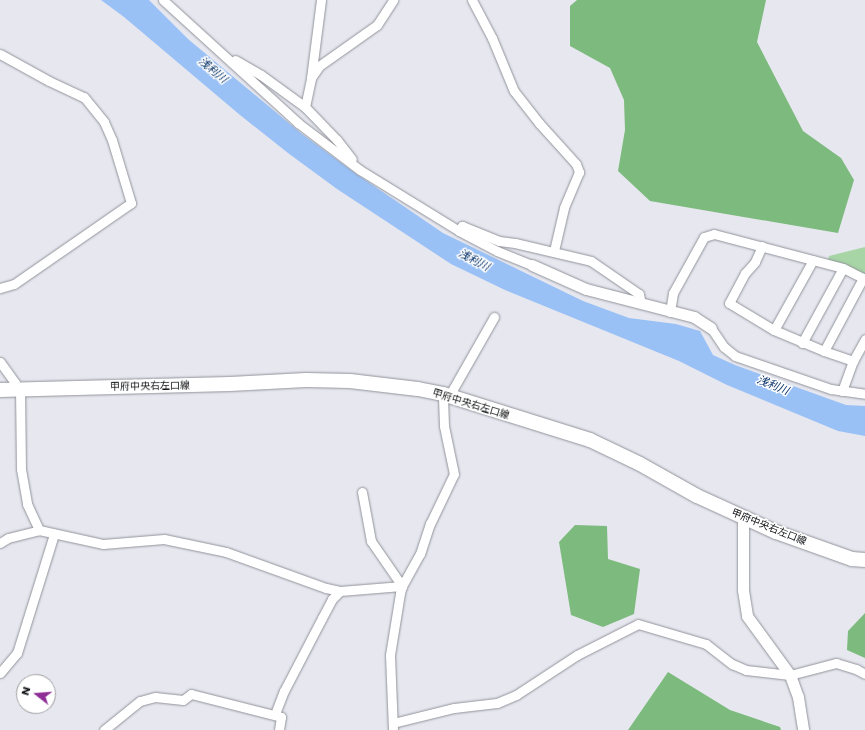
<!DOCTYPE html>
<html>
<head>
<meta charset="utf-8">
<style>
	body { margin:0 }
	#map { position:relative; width:865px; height:730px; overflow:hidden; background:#e6e7ef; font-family:Poppins,"Noto Sans JP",sans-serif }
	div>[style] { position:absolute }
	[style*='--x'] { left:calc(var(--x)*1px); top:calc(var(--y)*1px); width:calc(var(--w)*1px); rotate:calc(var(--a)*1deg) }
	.green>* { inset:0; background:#a7d5a6 }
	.forest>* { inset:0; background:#7dba7d }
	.water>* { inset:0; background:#9ac1f6 }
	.roads { filter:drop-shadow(0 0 1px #91939a) drop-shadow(0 0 1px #91939a) }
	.minor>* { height:9px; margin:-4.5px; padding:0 4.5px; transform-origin:4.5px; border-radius:4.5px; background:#fff }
	.tertiary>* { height:11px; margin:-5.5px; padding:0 5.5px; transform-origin:5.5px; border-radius:5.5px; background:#fff }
	.primary>* { height:14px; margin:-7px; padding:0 7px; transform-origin:7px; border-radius:7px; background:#fff }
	span { translate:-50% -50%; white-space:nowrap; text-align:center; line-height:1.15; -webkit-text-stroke:3px #fff; paint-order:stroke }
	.street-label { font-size:10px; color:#111214 }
	.water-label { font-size:11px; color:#002e67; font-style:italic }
	.north { position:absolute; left:16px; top:674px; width:40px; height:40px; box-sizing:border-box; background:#fff; border:1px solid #a0a0a1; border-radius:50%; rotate:287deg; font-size:11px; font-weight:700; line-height:16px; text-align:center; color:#111214 }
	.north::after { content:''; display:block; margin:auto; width:14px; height:18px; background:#8f2e96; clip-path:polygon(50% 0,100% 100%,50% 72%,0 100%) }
</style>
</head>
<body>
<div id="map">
	<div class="green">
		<i style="clip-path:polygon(865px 247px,865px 276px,828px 260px,829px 256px)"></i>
	</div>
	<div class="forest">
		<i style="clip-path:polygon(577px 0,766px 0,757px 42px,803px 131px,841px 158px,854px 180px,838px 233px,650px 201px,618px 171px,625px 130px,624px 100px,610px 68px,570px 46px,570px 6px)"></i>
		<i style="clip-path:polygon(575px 525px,607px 526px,608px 559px,640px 569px,634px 614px,603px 627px,571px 615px,559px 542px)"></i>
		<i style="clip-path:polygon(865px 613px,865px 658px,847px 650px,848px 631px)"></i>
		<i style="clip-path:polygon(668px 672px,730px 710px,780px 727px,781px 730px,628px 730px)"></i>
	</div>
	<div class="water">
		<i style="clip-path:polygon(101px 0,149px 0,188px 39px,302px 134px,355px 173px,443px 233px,583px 301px,629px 318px,676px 324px,700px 331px,713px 355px,735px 365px,846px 405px,865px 406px,865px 436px,838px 431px,727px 385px,679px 361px,505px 290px,451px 264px,337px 189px,288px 153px,240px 115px,124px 17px)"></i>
	</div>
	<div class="roads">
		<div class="minor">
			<i style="--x:163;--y:0;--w:183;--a:42.3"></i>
			<i style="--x:298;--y:123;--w:78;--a:37.2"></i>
			<i style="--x:360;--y:170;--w:116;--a:31.6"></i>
			<i style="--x:459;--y:231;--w:43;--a:27.8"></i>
			<i style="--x:497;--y:251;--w:38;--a:22"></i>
			<i style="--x:472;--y:0;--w:43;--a:62.2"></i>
			<i style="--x:492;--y:38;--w:57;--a:67.5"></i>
			<i style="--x:514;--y:91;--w:41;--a:52"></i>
			<i style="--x:539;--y:123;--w:55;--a:47.9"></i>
			<i style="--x:576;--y:164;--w:9;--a:69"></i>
			<i style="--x:579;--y:172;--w:39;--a:113"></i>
			<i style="--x:564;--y:208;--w:44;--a:103.1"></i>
			<i style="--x:0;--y:54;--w:56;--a:28.9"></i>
			<i style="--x:49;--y:81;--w:38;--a:25"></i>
			<i style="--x:84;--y:97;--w:32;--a:51"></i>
			<i style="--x:104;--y:122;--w:20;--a:66"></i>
			<i style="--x:112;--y:140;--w:66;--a:73.2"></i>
			<i style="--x:131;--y:203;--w:142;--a:145.3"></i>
			<i style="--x:14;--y:284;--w:15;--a:164"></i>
			<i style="--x:235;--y:60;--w:30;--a:30"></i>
			<i style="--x:261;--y:75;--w:54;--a:36"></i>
			<i style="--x:305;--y:107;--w:46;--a:45.9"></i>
			<i style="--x:337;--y:140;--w:24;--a:52"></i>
			<i style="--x:311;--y:78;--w:14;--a:-56"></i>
			<i style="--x:319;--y:66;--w:71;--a:-35.3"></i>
			<i style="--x:377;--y:25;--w:30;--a:-57"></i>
			<i style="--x:305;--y:107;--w:30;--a:-78"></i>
			<i style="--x:311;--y:78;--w:79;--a:-82.7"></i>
			<i style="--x:459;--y:231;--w:6;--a:-59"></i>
			<i style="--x:462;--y:226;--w:40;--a:22"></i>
			<i style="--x:499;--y:241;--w:16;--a:7"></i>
			<i style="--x:515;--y:243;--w:78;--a:13.3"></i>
			<i style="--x:591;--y:261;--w:58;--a:34.5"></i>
			<i style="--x:639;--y:294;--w:10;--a:79"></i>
			<i style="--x:762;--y:246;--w:17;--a:114"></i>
			<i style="--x:755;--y:262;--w:15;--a:132"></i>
			<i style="--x:745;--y:273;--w:34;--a:118"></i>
			<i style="--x:729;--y:303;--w:52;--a:31"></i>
			<i style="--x:774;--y:330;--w:54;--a:22.8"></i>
			<i style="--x:824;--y:351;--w:31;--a:19"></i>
			<i style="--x:670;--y:312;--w:19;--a:-81"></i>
			<i style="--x:673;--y:293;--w:64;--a:-61"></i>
			<i style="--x:704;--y:237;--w:10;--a:-17"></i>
			<i style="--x:714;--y:234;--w:133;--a:14.8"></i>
			<i style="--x:843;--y:268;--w:25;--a:27"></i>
			<i style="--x:711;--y:328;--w:23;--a:56"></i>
			<i style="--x:724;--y:347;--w:14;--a:39"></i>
			<i style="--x:735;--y:356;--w:102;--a:19"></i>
			<i style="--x:831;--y:389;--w:34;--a:8"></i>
			<i style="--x:774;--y:330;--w:80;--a:-60.9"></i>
			<i style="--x:802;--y:343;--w:85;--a:-61.3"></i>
			<i style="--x:824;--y:351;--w:83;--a:-61.9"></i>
			<i style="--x:0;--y:362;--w:26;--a:54"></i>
			<i style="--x:15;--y:383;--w:6;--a:81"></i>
			<i style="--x:20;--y:388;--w:81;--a:89.3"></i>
			<i style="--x:21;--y:469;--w:36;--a:80"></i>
			<i style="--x:27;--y:504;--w:29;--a:65"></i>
			<i style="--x:842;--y:391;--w:32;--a:-70"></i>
			<i style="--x:853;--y:361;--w:25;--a:-61"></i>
			<i style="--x:449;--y:396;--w:91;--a:-60.3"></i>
			<i style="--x:362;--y:492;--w:50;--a:79.6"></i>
			<i style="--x:371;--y:541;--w:55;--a:55.4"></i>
			<i style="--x:0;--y:543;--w:9;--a:-32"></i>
			<i style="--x:8;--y:538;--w:32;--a:-14"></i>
			<i style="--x:39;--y:530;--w:66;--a:12.3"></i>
			<i style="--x:103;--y:544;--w:61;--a:-4.7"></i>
			<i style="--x:164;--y:539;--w:63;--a:11.8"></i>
			<i style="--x:226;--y:552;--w:106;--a:19.8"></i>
			<i style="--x:326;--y:588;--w:14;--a:12"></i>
			<i style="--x:340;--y:591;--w:62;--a:-4.6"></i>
			<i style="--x:0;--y:673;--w:26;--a:-50"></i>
			<i style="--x:17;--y:653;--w:125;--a:-72.7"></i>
			<i style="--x:275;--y:714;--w:25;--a:-69"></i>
			<i style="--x:284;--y:691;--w:82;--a:-62.5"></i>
			<i style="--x:322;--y:618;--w:21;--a:-62"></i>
			<i style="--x:332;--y:599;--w:11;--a:-45"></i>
			<i style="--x:393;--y:723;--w:63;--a:-13.8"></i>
			<i style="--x:454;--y:708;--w:43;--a:-6.6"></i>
			<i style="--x:497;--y:703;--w:21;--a:-23"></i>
			<i style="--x:516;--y:695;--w:73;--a:-33.3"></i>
			<i style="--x:577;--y:655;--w:68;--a:-26.9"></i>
			<i style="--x:638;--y:624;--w:71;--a:16.4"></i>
			<i style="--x:706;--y:644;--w:33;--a:38"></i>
			<i style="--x:732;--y:664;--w:15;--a:23"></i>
			<i style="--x:746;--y:670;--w:44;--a:6.5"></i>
			<i style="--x:790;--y:675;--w:48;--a:-14.6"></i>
			<i style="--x:836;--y:663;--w:21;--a:17"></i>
			<i style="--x:856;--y:669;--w:10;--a:29"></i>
			<i style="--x:104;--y:730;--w:46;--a:-38.9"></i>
			<i style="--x:140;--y:701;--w:16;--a:-15"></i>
			<i style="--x:155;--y:697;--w:28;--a:6"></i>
			<i style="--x:183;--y:700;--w:10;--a:-37"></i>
			<i style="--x:191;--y:694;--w:93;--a:14.3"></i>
			<i style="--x:281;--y:717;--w:13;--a:99"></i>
			<i style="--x:393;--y:730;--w:75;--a:-92.3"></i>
			<i style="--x:390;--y:655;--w:63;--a:-80.8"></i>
			<i style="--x:400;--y:593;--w:7;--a:-74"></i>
			<i style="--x:402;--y:586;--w:37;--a:-61"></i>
			<i style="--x:420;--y:554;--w:32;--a:-72"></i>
			<i style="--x:430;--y:524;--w:55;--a:-64.4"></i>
			<i style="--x:454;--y:474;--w:49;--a:-101.8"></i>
			<i style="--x:444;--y:426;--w:32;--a:-92"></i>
		</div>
		<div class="tertiary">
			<i style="--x:532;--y:265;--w:59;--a:24"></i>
			<i style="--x:586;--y:289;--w:112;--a:14.5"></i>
			<i style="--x:694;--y:317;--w:20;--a:33"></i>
			<i style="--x:743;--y:517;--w:73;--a:90"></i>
			<i style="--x:743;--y:590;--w:26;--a:81"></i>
			<i style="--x:747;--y:616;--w:73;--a:53.9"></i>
			<i style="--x:790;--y:675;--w:23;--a:70"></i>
			<i style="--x:798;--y:697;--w:33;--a:81"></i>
		</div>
		<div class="primary">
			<i style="--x:0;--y:390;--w:230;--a:-1.5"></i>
			<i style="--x:230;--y:384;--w:76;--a:-3"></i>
			<i style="--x:306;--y:380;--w:44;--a:1.3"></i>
			<i style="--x:350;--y:381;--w:68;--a:6.7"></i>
			<i style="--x:418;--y:389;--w:25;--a:11"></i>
			<i style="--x:443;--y:394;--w:154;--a:17.4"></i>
			<i style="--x:590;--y:440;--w:55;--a:25.6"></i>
			<i style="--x:640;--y:464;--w:65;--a:29.3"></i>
			<i style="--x:697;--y:496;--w:87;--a:24.5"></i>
			<i style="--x:776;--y:532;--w:81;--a:19.6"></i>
			<i style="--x:852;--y:559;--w:13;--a:4"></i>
		</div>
	</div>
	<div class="street-label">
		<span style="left:150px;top:386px;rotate:-1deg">甲府中央右左口線</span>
		<span style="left:471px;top:404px;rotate:17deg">甲府中央右左口線</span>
		<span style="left:769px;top:527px;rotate:22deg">甲府中央右左口線</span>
	</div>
	<div class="water-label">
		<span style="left:213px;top:70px;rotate:40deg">浅利川</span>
		<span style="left:474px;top:260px;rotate:28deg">浅利川</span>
		<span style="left:773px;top:385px;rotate:22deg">浅利川</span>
	</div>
	<div class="north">N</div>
</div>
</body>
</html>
